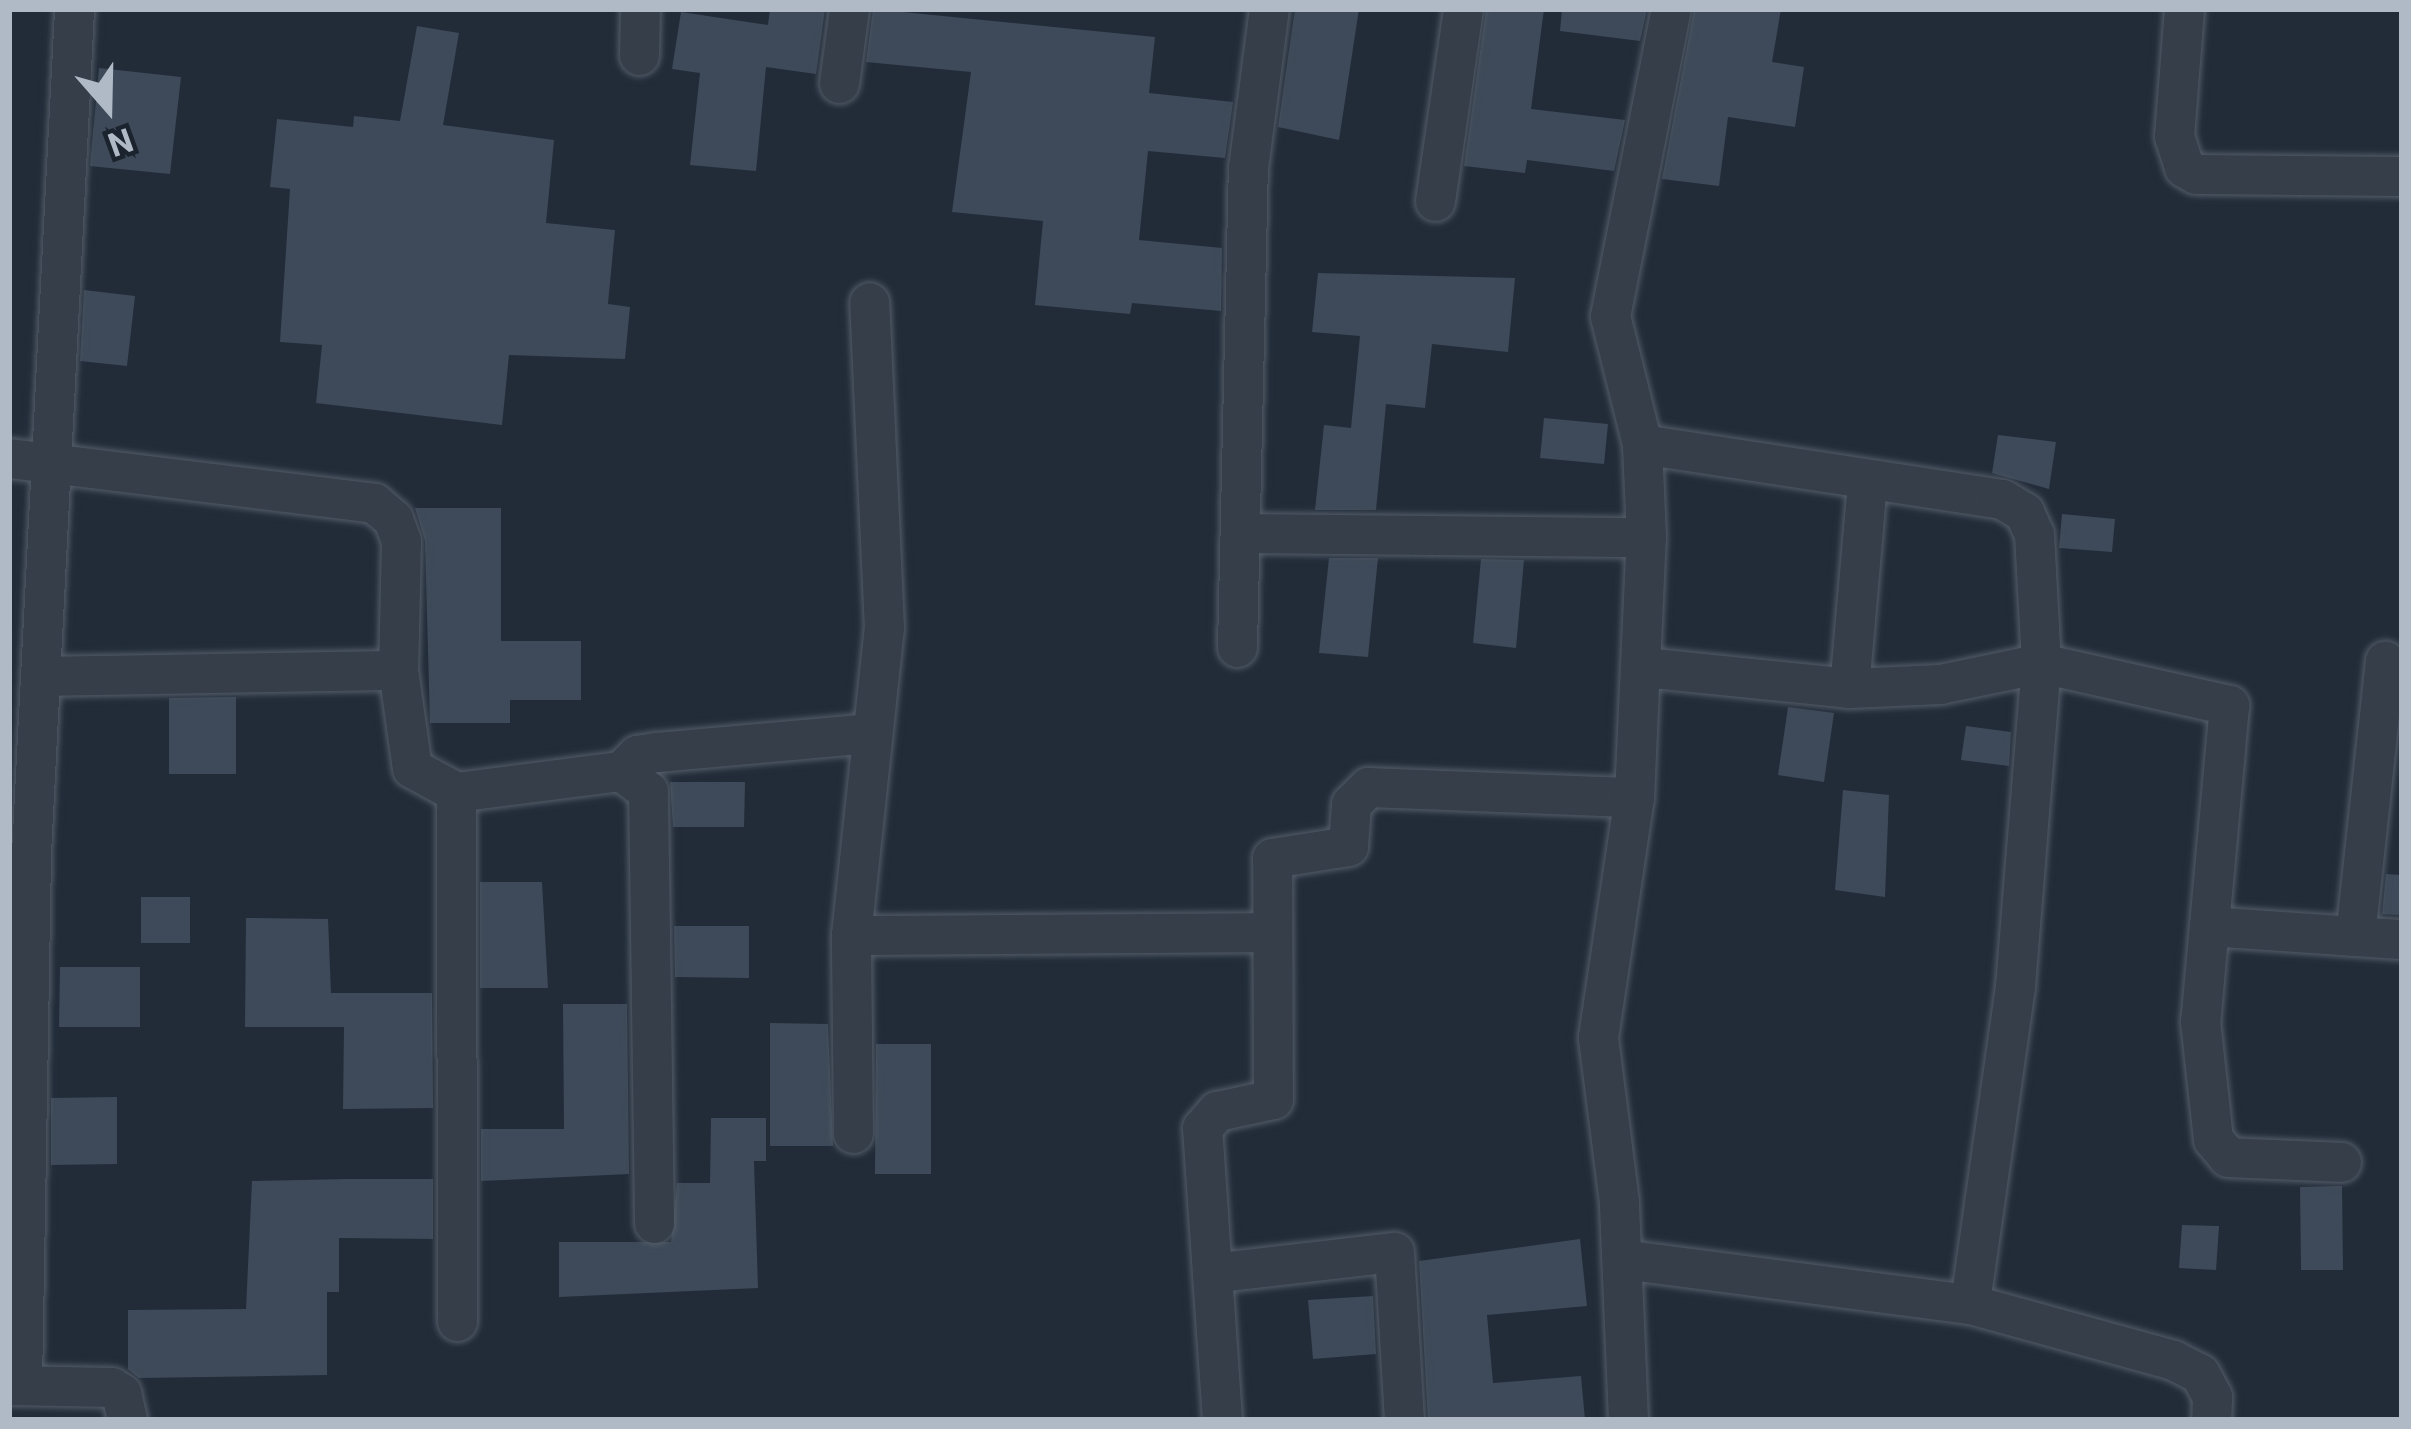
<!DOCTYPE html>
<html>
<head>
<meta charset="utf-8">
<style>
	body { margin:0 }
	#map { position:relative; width:2411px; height:1429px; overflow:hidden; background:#222c39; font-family:Roboto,sans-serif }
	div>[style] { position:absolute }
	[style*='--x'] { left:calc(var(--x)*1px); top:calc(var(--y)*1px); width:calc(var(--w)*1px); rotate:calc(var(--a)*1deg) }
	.building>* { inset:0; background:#3e4a59 }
	.roads { filter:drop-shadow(0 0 3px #535c68) drop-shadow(0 0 3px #535c68) }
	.minor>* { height:39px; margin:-19.5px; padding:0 19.5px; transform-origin:19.5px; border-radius:19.5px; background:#363e4a }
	span { translate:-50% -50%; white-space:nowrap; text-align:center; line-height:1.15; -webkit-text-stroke:9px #1b232e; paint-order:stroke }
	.frame { position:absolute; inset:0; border:12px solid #b0b9c6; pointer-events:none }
	.north { position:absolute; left:48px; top:48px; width:120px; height:120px; -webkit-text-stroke:9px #1b232e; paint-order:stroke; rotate:160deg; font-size:33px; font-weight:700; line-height:48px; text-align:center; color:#b0b9c6 }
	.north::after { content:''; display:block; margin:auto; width:42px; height:54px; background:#b0b9c6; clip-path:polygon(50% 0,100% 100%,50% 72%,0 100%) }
</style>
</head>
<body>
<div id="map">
	<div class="building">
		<i style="clip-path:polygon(770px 9px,825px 9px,816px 74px,766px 67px,756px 171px,690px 165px,700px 73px,672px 69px,681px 12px,768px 25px)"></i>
		<i style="clip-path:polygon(873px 9px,1155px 37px,1149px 93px,1233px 102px,1225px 158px,1148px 151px,1139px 240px,1222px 248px,1221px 311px,1132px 303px,1130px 314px,1035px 305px,1043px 221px,952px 212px,971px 72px,866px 62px)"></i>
		<i style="clip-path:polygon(1295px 9px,1359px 9px,1339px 140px,1278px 127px)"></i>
		<i style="clip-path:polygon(1486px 9px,1544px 9px,1531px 109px,1625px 120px,1614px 171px,1527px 160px,1525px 173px,1464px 166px)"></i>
		<i style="clip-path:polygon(1562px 9px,1647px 9px,1640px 41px,1560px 31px)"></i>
		<i style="clip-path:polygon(1694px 9px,1781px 9px,1772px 62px,1804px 67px,1795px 127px,1728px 117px,1719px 186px,1662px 179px)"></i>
		<i style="clip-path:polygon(417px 26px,459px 33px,443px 125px,554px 140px,546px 223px,615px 230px,608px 304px,630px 307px,625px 359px,509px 355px,502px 425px,316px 403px,322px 345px,280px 342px,290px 189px,270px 187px,277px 119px,353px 127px,354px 116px,400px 121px)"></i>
		<i style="clip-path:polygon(99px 68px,181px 77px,170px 174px,90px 166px)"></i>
		<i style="clip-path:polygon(1318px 273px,1515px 278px,1508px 352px,1432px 344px,1425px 408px,1386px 404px,1376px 510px,1315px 510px,1324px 425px,1351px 428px,1360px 336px,1312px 332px)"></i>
		<i style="clip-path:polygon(84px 290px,135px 296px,127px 366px,80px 361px)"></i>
		<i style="clip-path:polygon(1544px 418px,1608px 424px,1604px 464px,1540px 458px)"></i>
		<i style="clip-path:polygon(1998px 435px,2056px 442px,2049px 489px,1992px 473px)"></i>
		<i style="clip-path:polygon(415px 508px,501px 508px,501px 641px,581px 641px,581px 700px,510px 700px,510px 723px,430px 723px,425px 541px)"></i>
		<i style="clip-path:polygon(2062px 514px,2115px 519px,2112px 552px,2059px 548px)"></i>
		<i style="clip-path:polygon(1329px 558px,1378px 558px,1368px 657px,1319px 653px)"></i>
		<i style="clip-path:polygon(1481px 559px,1524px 560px,1516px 648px,1473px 643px)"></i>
		<i style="clip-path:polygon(236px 697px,236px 774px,169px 774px,169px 698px)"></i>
		<i style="clip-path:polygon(1788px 707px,1834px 713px,1824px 782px,1778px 775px)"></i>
		<i style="clip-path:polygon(1966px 726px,2011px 732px,2009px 766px,1961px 760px)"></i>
		<i style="clip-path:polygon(670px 782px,745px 782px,744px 827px,673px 827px)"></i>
		<i style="clip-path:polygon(1843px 790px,1889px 795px,1885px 897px,1835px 890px)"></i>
		<i style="clip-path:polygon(2386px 874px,2402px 875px,2402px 915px,2382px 914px)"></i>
		<i style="clip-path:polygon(480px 882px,542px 882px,548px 988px,480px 988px)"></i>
		<i style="clip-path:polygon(141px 897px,190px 897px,190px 943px,141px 943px)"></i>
		<i style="clip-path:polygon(246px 918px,328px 919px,331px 993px,432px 993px,433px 1108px,343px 1109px,344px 1027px,245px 1027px)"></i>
		<i style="clip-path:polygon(674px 926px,749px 926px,749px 978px,675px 977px)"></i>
		<i style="clip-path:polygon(60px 967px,140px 967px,140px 1027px,59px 1027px)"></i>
		<i style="clip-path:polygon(563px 1004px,627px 1004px,629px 1174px,481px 1181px,481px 1129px,564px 1129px)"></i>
		<i style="clip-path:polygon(770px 1023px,828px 1024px,833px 1146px,770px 1146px)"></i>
		<i style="clip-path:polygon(876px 1044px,931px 1044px,931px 1174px,875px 1174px)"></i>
		<i style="clip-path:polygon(117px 1097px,117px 1164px,51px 1165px,51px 1098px)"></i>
		<i style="clip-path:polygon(711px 1118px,766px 1118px,766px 1161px,754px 1161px,758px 1288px,559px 1297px,559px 1242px,671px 1242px,677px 1183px,710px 1183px)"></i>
		<i style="clip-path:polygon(347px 1179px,433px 1179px,433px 1239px,339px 1238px,339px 1292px,327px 1292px,327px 1375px,139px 1378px,128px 1369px,128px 1310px,246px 1309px,252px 1181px)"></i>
		<i style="clip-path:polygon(2342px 1186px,2343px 1270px,2301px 1270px,2300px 1187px)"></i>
		<i style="clip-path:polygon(2182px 1225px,2219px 1226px,2216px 1270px,2179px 1268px)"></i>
		<i style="clip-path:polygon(1580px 1239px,1587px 1306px,1487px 1315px,1493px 1383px,1581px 1376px,1585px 1420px,1428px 1420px,1419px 1261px)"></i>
		<i style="clip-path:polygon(1373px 1296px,1376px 1354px,1313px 1359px,1308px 1300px)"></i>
	</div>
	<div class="roads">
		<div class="minor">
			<i style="--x:2184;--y:9;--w:127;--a:94.5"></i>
			<i style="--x:2174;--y:136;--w:33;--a:72"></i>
			<i style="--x:2184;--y:167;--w:14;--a:30"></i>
			<i style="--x:2196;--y:174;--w:206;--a:0.6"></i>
			<i style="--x:639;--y:55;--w:46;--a:-88.8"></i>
			<i style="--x:839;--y:83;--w:75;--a:-82.3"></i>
			<i style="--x:1435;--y:201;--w:194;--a:-81.7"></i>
			<i style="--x:1642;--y:444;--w:364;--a:8.7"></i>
			<i style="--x:2002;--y:499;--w:26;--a:31"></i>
			<i style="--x:2024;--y:512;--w:24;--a:66"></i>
			<i style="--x:2034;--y:534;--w:129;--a:86.9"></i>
			<i style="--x:2041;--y:663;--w:193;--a:12.6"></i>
			<i style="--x:2229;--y:705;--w:317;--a:95.2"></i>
			<i style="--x:2200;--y:1021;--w:119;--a:83.7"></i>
			<i style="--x:2213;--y:1139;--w:23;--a:50"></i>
			<i style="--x:2228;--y:1157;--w:113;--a:2.5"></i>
			<i style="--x:9;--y:458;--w:368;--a:7"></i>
			<i style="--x:374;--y:503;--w:25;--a:40"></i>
			<i style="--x:393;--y:519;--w:23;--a:70"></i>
			<i style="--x:401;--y:541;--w:129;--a:91.3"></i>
			<i style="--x:398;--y:670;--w:99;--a:81.9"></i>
			<i style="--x:412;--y:768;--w:50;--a:28.6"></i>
			<i style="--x:456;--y:792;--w:166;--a:-7.3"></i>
			<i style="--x:621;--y:771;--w:34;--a:37"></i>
			<i style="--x:648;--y:791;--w:432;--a:89.2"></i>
			<i style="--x:1240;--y:533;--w:406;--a:0.6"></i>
			<i style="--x:1237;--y:647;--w:479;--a:-88.7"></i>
			<i style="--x:1248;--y:168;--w:160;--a:-82.5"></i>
			<i style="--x:1643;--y:667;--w:207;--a:5.8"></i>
			<i style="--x:1849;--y:688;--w:91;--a:-2.5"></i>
			<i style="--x:1940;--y:684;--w:103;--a:-11.7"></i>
			<i style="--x:2041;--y:663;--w:324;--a:94.6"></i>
			<i style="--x:2015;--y:986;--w:321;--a:98.1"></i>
			<i style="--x:43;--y:676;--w:355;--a:-1"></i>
			<i style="--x:1849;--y:688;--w:208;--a:-85"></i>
			<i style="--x:621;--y:771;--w:23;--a:-45"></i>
			<i style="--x:637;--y:755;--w:20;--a:-9"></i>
			<i style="--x:657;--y:752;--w:213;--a:-5.1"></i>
			<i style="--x:456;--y:792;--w:529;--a:89.89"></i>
			<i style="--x:2209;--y:926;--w:193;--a:3.9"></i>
			<i style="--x:851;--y:935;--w:417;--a:-0.4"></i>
			<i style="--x:2355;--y:936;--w:277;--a:-83.8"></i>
			<i style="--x:853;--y:1133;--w:198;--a:-90.6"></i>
			<i style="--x:851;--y:935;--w:309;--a:-83.9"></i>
			<i style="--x:884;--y:628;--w:326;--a:-92.6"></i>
			<i style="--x:1622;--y:1259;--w:351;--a:7.4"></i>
			<i style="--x:1970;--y:1304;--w:211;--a:15.4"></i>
			<i style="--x:2173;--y:1360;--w:30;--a:27"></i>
			<i style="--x:2200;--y:1374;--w:26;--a:62"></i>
			<i style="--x:2212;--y:1397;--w:23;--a:92"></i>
			<i style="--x:1212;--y:1273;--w:183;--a:-6.6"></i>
			<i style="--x:1394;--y:1252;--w:168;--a:86.6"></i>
			<i style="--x:9;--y:1385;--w:102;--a:1.1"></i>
			<i style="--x:111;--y:1387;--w:12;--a:31"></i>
			<i style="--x:121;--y:1393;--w:28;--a:77"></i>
			<i style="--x:22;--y:1385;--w:532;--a:-89.03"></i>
			<i style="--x:31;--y:853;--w:845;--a:-87.08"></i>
			<i style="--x:1222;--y:1420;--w:293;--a:-93.9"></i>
			<i style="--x:1202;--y:1128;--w:23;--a:-49"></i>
			<i style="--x:1217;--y:1111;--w:57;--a:-12.1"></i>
			<i style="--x:1273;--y:1099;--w:241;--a:-90.2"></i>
			<i style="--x:1272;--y:858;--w:77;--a:-9"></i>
			<i style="--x:1348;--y:846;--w:42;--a:-85.9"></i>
			<i style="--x:1351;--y:804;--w:24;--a:-45"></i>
			<i style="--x:1368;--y:787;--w:266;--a:2.2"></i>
			<i style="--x:1628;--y:1420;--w:218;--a:-92.4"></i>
			<i style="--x:1619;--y:1202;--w:166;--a:-97.3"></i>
			<i style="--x:1598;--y:1037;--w:243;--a:-81.5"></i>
			<i style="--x:1634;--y:797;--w:260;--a:-87.4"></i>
			<i style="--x:1646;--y:537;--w:93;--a:-92.5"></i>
			<i style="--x:1642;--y:444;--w:132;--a:-104"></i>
			<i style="--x:1610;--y:316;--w:313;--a:-78.8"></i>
		</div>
	</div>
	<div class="frame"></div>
	<div class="north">N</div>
</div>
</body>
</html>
